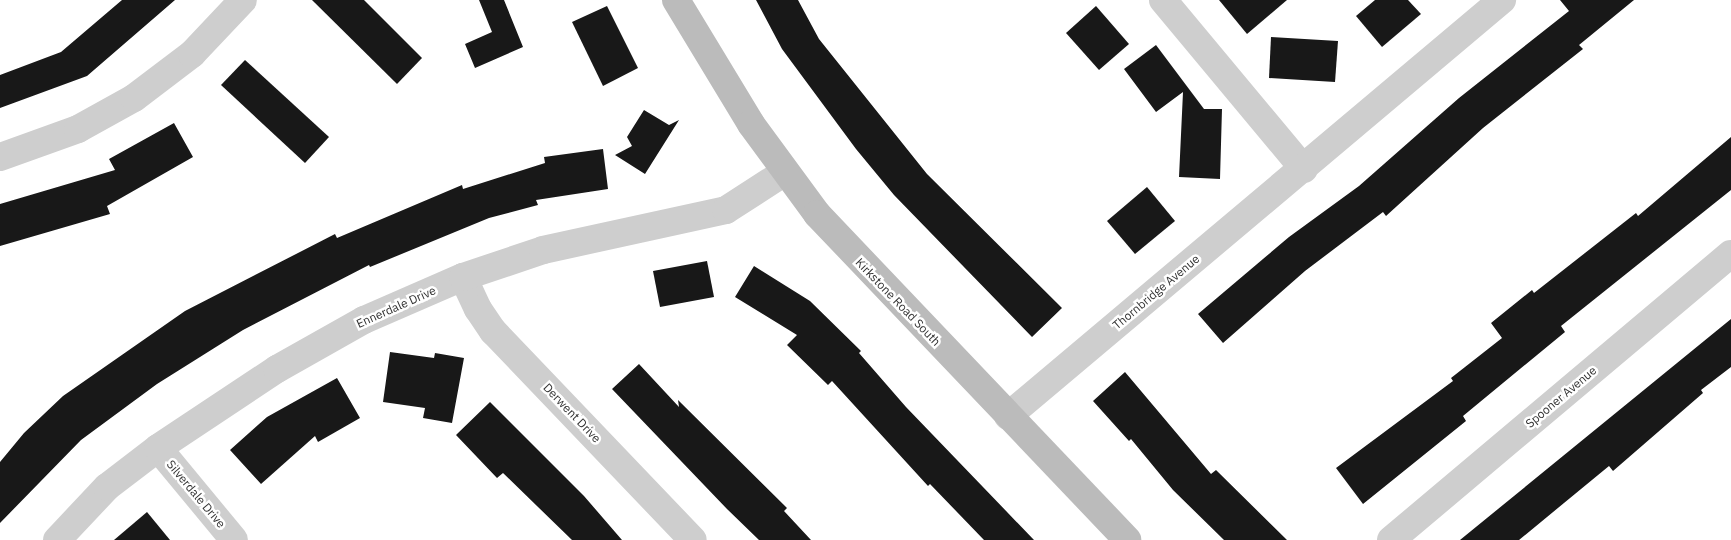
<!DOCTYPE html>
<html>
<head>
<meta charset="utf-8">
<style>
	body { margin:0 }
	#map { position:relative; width:1731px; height:540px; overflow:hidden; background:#fff; font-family:"IBM Plex Sans",sans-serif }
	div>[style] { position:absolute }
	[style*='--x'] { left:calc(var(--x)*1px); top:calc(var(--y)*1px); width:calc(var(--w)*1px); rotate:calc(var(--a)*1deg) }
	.building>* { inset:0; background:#181818 }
	.street>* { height:28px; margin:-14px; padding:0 14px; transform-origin:14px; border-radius:14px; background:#cecece }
	.secondary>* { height:28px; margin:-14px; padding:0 14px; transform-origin:14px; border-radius:14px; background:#bbb }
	span { translate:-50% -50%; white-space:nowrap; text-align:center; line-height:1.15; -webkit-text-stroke:5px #fff; paint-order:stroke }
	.street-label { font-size:12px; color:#313131 }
</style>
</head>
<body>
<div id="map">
	<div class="building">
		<i style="clip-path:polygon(122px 0,175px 0,87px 76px,0 108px,0 75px,61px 52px)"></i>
		<i style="clip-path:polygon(312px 0,364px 0,422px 58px,397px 84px)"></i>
		<i style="clip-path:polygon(479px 0,504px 0,523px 47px,475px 68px,465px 44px,492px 32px)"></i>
		<i style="clip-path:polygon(756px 0,798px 0,819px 39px,927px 174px,1062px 308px,1032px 337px,894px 195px,856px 149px,782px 49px)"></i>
		<i style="clip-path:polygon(1219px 0,1287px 0,1247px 34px)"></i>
		<i style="clip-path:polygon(1375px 0,1408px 0,1421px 14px,1382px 47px,1356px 16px)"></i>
		<i style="clip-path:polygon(1560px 0,1634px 0,1579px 45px,1583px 49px,1483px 128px,1386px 216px,1383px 212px,1305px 271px,1223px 343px,1198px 314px,1289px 237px,1359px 186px,1459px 98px,1569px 11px)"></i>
		<i style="clip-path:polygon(607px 6px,638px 68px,603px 86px,572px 22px)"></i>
		<i style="clip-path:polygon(1096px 6px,1129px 44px,1099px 70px,1066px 33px)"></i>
		<i style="clip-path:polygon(1271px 37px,1338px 41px,1335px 82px,1269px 78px)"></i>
		<i style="clip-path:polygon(1156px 45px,1204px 109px,1222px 109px,1220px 179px,1179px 177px,1183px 92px,1156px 112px,1124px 69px)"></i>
		<i style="clip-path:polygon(245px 60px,329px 137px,305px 163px,221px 85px)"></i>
		<i style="clip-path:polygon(644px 110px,669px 125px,679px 120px,645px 174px,615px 155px,632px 146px,627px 137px)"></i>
		<i style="clip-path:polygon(174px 123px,193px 157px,107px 206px,110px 214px,0 246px,0 204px,115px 170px,109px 159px)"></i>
		<i style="clip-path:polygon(1731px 137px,1731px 190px,1561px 326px,1565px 332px,1463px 416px,1466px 421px,1363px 504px,1336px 468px,1453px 381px,1451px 378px,1502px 338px,1491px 323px,1532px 290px,1534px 293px,1636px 213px,1638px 216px)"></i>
		<i style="clip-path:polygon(603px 149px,608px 189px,536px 200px,538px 205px,489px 218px,370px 267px,369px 265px,243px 330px,157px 384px,81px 440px,0 523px,0 462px,24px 433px,63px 396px,185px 311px,335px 234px,337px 238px,462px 185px,463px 189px,545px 163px,544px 157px)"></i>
		<i style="clip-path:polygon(1147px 187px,1175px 221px,1135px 254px,1107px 221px)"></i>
		<i style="clip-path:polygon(707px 261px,714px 297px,660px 307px,653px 271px)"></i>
		<i style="clip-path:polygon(754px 266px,810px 301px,861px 351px,859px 353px,906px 407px,1034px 540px,984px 540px,930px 484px,928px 486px,832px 381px,828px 385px,787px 345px,797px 335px,735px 297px)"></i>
		<i style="clip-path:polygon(1731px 319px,1731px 367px,1701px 390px,1703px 393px,1613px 471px,1609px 466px,1519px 540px,1460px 540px)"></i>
		<i style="clip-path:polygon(390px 352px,434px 358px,435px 353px,464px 358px,452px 423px,423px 418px,425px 408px,383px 402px)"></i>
		<i style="clip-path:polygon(639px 364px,679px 407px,678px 400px,787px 508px,784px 511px,811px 540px,759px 540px,727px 509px,612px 389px)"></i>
		<i style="clip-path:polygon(1125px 372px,1211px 474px,1216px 470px,1287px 540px,1224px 540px,1173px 490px,1131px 439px,1129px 441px,1093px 401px)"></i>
		<i style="clip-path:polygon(337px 378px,360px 418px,318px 442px,315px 436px,261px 484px,230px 450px,267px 417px)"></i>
		<i style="clip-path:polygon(490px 402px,584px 496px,622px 540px,572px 540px,503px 473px,497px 478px,456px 435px)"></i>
		<i style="clip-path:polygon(147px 512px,170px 540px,114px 540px)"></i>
	</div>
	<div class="street">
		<i style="--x:1163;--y:0;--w:220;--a:50.2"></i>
		<i style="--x:0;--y:157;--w:83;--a:-19.7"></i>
		<i style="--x:78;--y:129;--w:64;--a:-29"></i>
		<i style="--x:134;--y:98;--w:73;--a:-37.2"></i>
		<i style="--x:192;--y:54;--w:74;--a:-46.6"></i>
		<i style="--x:463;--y:277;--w:35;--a:65"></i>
		<i style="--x:478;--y:309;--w:27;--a:56"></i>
		<i style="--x:493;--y:331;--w:289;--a:46.3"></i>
		<i style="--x:1008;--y:416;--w:646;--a:-40.1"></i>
		<i style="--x:158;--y:448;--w:119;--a:50.4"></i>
		<i style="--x:57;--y:540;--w:73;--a:-46.7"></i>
		<i style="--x:107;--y:487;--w:64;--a:-37.4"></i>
		<i style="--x:158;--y:448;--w:143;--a:-33.6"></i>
		<i style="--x:277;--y:369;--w:100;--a:-29.4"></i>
		<i style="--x:364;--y:320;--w:108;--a:-23.5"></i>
		<i style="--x:463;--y:277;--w:84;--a:-18.6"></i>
		<i style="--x:543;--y:250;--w:187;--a:-12.3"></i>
		<i style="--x:726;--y:210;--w:70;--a:-32.8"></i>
		<i style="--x:1391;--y:540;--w:444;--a:-40.1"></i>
	</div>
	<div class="secondary">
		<i style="--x:676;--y:0;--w:145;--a:58.8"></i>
		<i style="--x:751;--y:124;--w:112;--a:53.7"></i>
		<i style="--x:817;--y:214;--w:450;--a:46.4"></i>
	</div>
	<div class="street-label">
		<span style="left:1156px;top:292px;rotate:-40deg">Thornbridge Avenue</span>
		<span style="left:898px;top:302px;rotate:46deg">Kirkstone Road South</span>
		<span style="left:396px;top:307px;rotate:-24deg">Ennerdale Drive</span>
		<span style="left:1561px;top:397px;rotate:-40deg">Spooner Avenue</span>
		<span style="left:572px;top:413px;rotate:46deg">Derwent Drive</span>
		<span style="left:196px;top:494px;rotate:50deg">Silverdale Drive</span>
	</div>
</div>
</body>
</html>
